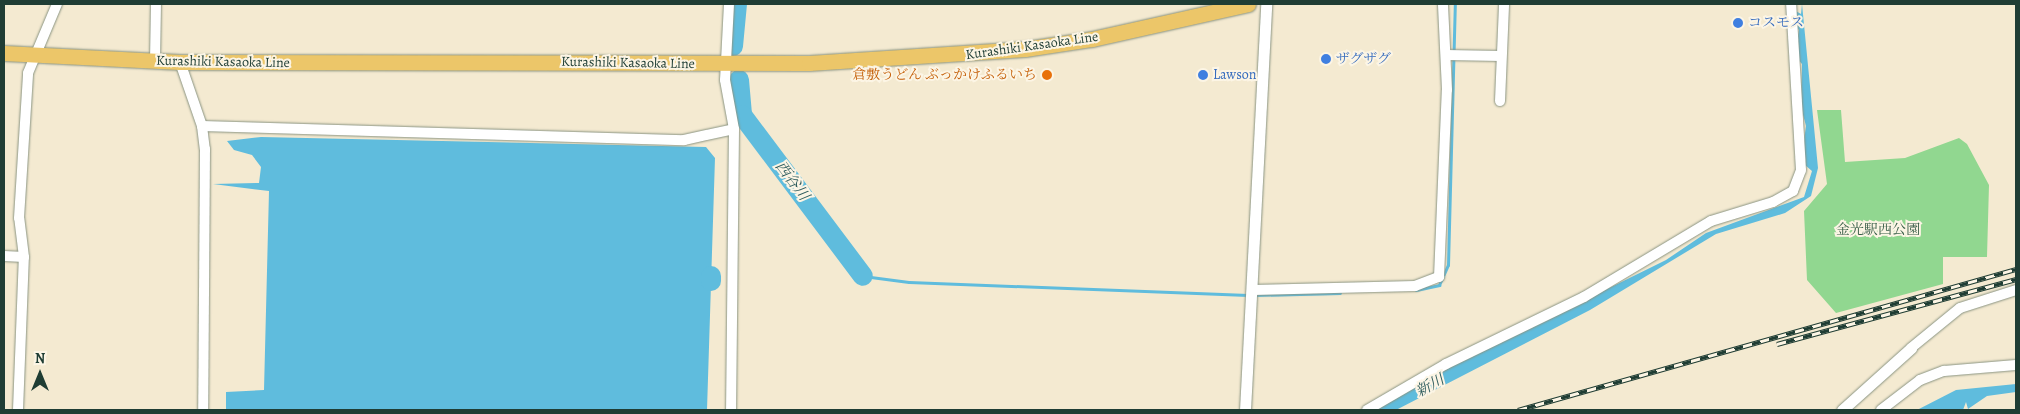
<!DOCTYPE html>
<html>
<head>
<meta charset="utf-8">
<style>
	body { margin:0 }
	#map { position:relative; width:2020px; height:414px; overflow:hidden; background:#f4ead1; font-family:Alegreya,"Noto Serif JP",serif }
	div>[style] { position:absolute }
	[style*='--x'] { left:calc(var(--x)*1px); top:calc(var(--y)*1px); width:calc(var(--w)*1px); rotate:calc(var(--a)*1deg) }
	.green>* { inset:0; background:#91d790 }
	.water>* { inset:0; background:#5fbcdd }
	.stream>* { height:3px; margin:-1.5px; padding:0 1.5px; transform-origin:1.5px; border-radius:1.5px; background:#5fbcdd }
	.river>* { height:20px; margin:-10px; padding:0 10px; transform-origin:10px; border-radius:10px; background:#5fbcdd }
	.roads { filter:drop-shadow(0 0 1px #8a9482) drop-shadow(0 0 1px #8a9482) }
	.minor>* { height:10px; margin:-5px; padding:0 5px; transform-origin:5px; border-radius:5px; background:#fff }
	.tertiary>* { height:11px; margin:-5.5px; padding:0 5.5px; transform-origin:5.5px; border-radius:5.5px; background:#fff }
	.primary>* { height:15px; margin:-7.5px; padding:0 7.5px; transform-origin:7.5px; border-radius:7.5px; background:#ecc669 }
	.rail>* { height:5px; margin-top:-2.5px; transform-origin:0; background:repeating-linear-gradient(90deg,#fcf5e5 0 9px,#1f3d34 0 18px); box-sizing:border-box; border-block:1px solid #1f3d34 }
	.dots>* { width:14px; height:14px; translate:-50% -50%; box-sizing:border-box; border:2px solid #fcf5e5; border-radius:50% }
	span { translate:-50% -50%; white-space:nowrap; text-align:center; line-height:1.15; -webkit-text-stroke:4px #fcf5e5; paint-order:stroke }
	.shop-label { font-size:14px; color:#366cbe }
	.left { translate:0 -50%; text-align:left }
	.street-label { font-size:14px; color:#1f3d34 }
	.food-label { font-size:14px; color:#c56008 }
	.right { translate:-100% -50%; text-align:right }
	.park-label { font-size:14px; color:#365c46 }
	.water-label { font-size:15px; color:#2f5d5e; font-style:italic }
	.frame { position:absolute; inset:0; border:5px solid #1f3d34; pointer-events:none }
	.north { position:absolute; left:15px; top:349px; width:50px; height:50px; -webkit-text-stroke:4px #fcf5e5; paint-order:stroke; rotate:0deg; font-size:14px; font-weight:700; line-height:20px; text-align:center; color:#1f3d34 }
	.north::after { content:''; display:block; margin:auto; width:18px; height:22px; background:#1f3d34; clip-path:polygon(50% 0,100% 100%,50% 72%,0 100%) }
</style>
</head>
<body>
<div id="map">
	<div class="green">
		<i style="clip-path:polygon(1817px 110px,1841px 110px,1845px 162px,1905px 158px,1959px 138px,1967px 144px,1989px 185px,1987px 257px,1943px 257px,1943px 284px,1836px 313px,1807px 280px,1804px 211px,1827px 184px)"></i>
	</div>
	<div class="water">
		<i style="clip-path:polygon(1802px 4px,1818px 168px,1811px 196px,1785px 213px,1716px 234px,1590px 310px,1396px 410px,1373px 410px,1437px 373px,1666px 260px,1706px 233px,1804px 197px,1812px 171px,1805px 165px,1803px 147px,1806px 126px,1801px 107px,1802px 64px,1795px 56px,1799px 30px,1793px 21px,1794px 10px,1801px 14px)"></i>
		<i style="clip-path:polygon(261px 137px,706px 147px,715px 158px,707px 410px,226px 410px,226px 392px,264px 390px,269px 191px,213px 184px,259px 183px,261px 167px,252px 155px,234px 150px,227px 141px)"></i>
		<i style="clip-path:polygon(2016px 384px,2016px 392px,1987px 396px,1968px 409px,1966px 402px,1963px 410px,1917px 410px,1956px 390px)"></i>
	</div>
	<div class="stream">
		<i style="--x:863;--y:276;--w:46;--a:7.4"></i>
		<i style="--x:909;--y:282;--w:339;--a:2.2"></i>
		<i style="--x:1416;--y:290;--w:24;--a:-12"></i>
		<i style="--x:1439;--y:285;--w:22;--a:-66"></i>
		<i style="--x:1448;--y:265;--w:261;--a:-88.5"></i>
		<i style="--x:1254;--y:295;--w:86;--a:-1.3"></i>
	</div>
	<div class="river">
		<i style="--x:733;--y:46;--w:42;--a:-84.6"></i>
		<i style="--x:739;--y:80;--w:35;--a:85"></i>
		<i style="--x:742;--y:115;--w:201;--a:53.1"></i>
		<i style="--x:711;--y:281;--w:5;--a:-90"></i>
	</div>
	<div class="roads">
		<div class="minor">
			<i style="--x:729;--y:4;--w:76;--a:93"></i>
			<i style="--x:725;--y:80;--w:50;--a:79.6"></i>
			<i style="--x:734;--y:129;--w:281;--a:90.6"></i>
			<i style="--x:1446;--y:55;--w:55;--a:1"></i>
			<i style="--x:155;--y:61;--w:57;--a:-89"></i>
			<i style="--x:180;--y:62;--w:68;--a:71"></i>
			<i style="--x:202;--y:126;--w:23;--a:83"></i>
			<i style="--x:205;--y:149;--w:261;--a:90.4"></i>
			<i style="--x:1500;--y:101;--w:97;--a:-87.6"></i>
			<i style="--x:202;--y:126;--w:482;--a:1.7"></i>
			<i style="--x:684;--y:140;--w:51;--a:-12.4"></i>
			<i style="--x:4;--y:256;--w:20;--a:3"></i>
			<i style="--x:1253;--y:290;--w:162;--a:-1.4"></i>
			<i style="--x:1415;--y:286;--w:26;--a:-21"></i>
			<i style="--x:1439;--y:277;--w:187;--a:-87.6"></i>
			<i style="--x:1447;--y:90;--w:86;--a:-92.7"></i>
			<i style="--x:1911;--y:348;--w:63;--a:-39.2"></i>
			<i style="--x:1960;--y:308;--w:59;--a:-17.8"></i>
			<i style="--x:18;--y:410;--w:153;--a:-87.8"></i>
			<i style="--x:24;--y:257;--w:39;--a:-97"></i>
			<i style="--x:19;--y:218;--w:145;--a:-86.4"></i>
			<i style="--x:28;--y:73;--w:75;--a:-67.2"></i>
			<i style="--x:1367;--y:410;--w:91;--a:-30.2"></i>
			<i style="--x:1446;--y:364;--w:153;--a:-25.9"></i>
			<i style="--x:1584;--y:297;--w:148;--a:-30.9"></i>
			<i style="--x:1711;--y:221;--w:65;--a:-17"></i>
			<i style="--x:1773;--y:202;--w:23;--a:-29"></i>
			<i style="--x:1793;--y:191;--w:22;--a:-69"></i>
			<i style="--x:1801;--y:170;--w:166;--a:-93.4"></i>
			<i style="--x:1881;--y:410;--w:49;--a:-37.6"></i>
			<i style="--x:1920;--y:380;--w:26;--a:-21"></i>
			<i style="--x:1944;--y:371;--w:72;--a:-4.8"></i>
		</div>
		<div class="tertiary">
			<i style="--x:1245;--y:410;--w:407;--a:-87"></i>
			<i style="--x:1842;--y:410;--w:93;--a:-41.9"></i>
		</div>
		<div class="primary">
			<i style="--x:4;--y:53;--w:176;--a:2.9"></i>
			<i style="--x:180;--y:62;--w:629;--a:0.09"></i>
			<i style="--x:809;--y:63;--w:216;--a:-3.7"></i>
			<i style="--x:1025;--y:49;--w:68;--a:-8.5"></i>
			<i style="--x:1092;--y:39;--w:160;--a:-12.6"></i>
		</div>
	</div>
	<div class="rail">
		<i style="--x:1777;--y:344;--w:248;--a:-15.2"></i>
		<i style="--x:1518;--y:410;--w:518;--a:-15.81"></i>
	</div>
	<div class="dots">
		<i style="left:1738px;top:23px;background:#3f7fe0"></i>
		<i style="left:1326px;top:59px;background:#3f7fe0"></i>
		<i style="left:1047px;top:75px;background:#e8710a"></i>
		<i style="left:1203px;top:75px;background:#3f7fe0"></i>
	</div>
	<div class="shop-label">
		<span class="left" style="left:1748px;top:23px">コスモス</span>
		<span class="left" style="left:1336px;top:59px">ザグザグ</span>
		<span class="left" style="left:1213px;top:75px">Lawson</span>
	</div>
	<div class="street-label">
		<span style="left:1032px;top:46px;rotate:-8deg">Kurashiki Kasaoka Line</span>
		<span style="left:223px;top:62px;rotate:1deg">Kurashiki Kasaoka Line</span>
		<span style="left:628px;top:63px;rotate:1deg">Kurashiki Kasaoka Line</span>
	</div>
	<div class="food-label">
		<span class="right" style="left:1037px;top:75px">倉敷うどん ぶっかけふるいち</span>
	</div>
	<div class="park-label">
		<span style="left:1878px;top:230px">金光駅西公園</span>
	</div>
	<div class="water-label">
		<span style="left:792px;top:181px;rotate:53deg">西谷川</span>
		<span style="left:1430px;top:386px;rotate:-29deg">新川</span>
	</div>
	<div class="frame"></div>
	<div class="north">N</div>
</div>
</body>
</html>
